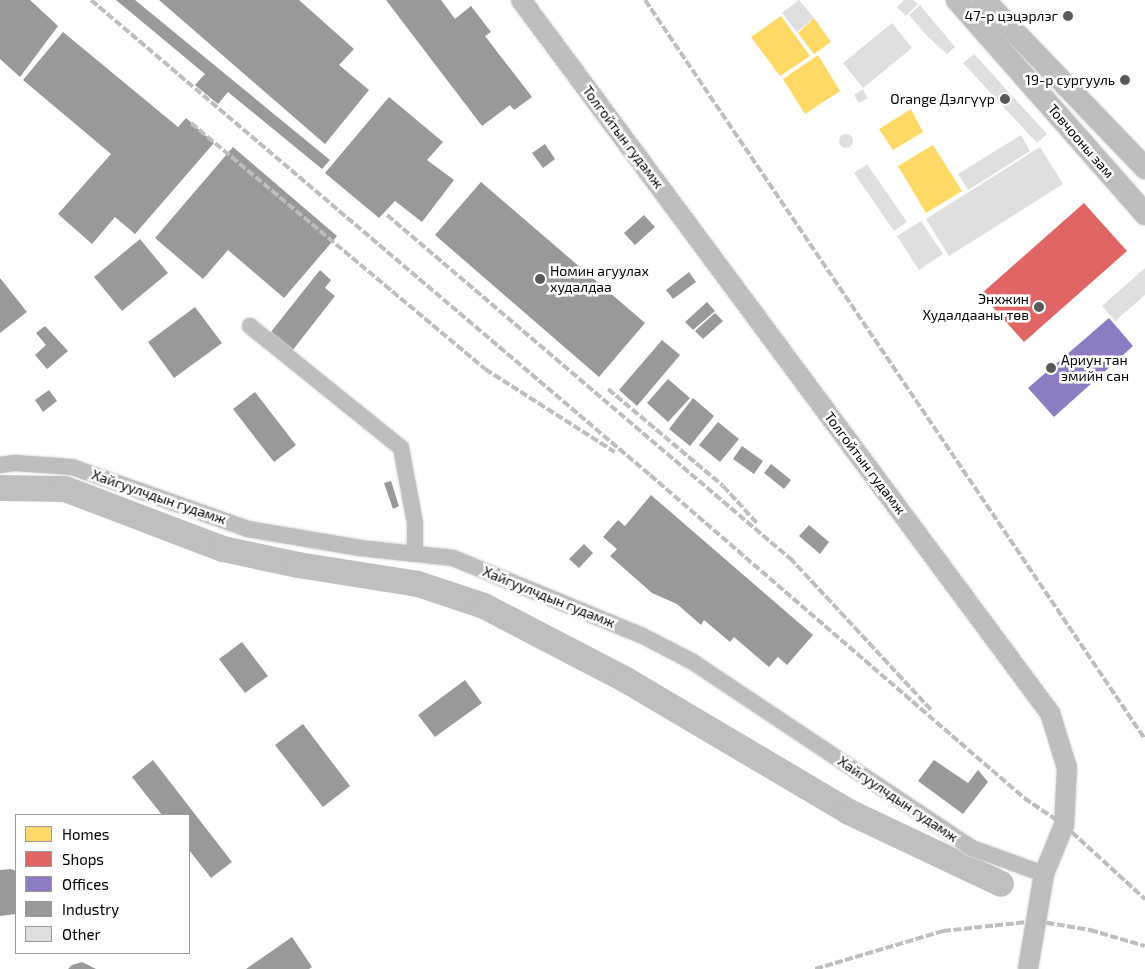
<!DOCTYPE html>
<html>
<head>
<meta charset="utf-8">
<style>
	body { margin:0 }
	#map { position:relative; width:1145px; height:969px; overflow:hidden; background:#fff; font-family:"Exo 2",sans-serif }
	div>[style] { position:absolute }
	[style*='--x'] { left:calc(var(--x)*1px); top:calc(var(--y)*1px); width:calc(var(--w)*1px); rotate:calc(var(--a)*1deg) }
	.homes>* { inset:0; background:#ffd966 }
	.shops>* { inset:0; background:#e06666 }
	.offices>* { inset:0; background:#8e7cc3 }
	.industry>* { inset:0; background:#999 }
	.river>* { height:26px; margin:-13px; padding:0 13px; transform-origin:13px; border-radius:13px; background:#bfbfbf }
	.building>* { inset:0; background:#dfdfdf }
	.round { border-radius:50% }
	.roads { filter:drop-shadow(0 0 1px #dbdbdb) drop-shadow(0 0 1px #dbdbdb) }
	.minor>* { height:16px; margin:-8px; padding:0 8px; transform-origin:8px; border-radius:8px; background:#bebebe }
	.major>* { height:20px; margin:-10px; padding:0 10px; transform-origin:10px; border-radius:10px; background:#bebebe }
	.highway>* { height:22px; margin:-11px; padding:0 11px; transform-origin:11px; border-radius:11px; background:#bebebe }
	.rail>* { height:4px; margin-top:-2px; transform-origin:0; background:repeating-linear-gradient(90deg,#bebebe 0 8px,transparent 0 10.5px) }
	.dots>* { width:14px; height:14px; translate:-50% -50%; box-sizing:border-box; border:2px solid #fff; border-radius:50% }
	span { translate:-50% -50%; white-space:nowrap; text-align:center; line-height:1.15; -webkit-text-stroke:5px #fff; paint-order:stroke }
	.poi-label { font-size:14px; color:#000 }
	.right { translate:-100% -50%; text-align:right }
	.left { translate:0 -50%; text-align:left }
	.street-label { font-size:14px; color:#000 }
	.legend { position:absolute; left:15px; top:814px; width:175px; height:140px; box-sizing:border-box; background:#fff; border:1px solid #999; margin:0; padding:6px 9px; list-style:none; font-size:15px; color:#000 }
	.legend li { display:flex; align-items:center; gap:10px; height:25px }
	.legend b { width:25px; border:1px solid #999 }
</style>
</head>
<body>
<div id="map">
	<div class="homes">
		<i style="clip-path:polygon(781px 16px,810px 56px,780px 76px,751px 37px)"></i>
		<i style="clip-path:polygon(814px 18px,831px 42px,814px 54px,798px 33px)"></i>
		<i style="clip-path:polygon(818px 55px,840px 91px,805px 114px,783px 79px)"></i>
		<i style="clip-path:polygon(911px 109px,923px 132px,893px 150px,879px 129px)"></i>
		<i style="clip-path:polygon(933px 145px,962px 191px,926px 213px,898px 166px)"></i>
	</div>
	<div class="shops">
		<i style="clip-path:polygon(1084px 203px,1127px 251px,1024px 342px,981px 294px)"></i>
	</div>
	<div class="offices">
		<i style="clip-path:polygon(1109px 318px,1133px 346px,1054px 417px,1028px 388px)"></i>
	</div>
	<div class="industry">
		<i style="clip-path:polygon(0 0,30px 0,58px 26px,20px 77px,0 59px)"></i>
		<i style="clip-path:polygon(116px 0,135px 0,330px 160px,322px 169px,228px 92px,218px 104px,195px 85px,205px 74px)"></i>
		<i style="clip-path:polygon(159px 0,299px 0,354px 49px,339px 65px,369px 90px,325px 144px)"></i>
		<i style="clip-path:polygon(386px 0,441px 0,455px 19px,471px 6px,491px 32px,485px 36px,532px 97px,514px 110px,510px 105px,482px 126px)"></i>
		<i style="clip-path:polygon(63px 32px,178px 127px,186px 118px,214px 143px,135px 234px,115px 217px,92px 244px,58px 214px,111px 154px,23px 80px)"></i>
		<i style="clip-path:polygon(389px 97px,443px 142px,427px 160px,454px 180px,422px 222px,395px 201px,379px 218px,325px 173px)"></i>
		<i style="clip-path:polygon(545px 144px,555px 159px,543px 168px,532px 153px)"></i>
		<i style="clip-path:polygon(233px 147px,337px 236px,284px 298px,228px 250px,203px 279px,155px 238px)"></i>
		<i style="clip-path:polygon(481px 182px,645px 323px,599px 377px,435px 235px)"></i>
		<i style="clip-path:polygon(644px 215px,655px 227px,635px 245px,624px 233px)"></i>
		<i style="clip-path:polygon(140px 239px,168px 273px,122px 311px,94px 277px)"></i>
		<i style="clip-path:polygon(320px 270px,331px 280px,325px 288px,335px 296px,292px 351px,270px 333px)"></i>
		<i style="clip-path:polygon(689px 272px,696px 282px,673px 299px,666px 290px)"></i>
		<i style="clip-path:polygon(0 278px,27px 312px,0 333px)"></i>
		<i style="clip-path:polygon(707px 302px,715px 311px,693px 330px,685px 322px)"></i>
		<i style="clip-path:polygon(195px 307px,222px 343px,174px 378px,148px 342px)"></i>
		<i style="clip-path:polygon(715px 313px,723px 321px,703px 339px,695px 331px)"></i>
		<i style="clip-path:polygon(45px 326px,68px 351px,47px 369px,35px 355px,46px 345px,36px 333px)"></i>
		<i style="clip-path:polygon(662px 340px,680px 355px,637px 406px,619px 390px)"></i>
		<i style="clip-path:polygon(668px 379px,690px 398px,668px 422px,647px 403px)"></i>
		<i style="clip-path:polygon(49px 390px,57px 401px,43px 412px,35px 400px)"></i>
		<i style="clip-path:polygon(255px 392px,296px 445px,274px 462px,233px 409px)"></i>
		<i style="clip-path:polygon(693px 398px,714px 416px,690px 446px,669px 429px)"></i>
		<i style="clip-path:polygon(718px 422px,739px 439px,720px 462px,699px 445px)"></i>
		<i style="clip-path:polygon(742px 446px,763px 461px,754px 474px,733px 459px)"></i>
		<i style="clip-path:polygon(771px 464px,791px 480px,784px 489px,764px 473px)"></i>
		<i style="clip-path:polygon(391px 481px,399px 506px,393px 509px,384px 483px)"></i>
		<i style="clip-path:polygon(651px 495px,813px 635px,787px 665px,778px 657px,769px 667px,734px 637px,730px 642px,704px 620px,701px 625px,677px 604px,652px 593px,610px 556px,617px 549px,603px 537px,618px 520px,625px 526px)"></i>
		<i style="clip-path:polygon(809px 525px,829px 542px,820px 554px,799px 536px)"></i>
		<i style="clip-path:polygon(584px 544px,593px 553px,579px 568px,569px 559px)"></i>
		<i style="clip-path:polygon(242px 642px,268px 676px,245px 693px,219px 659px)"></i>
		<i style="clip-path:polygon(465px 680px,482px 703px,435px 737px,418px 715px)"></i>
		<i style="clip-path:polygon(303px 724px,350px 786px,323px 807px,275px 745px)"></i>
		<i style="clip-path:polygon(153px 760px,232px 862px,211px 878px,189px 850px,189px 815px,162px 815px,132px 777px)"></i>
		<i style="clip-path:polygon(934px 760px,968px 783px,978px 770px,988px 782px,963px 814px,918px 781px)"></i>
		<i style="clip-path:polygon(11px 869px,16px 871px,16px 914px,0 916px,0 870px)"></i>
		<i style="clip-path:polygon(292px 937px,312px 967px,309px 969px,246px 969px)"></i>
		<i style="clip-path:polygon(82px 962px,96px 969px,68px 969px,72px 965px)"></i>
	</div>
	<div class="river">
		<i style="--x:0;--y:488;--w:65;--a:0.9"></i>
		<i style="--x:65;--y:489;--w:169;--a:20.8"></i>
		<i style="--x:223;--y:549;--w:77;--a:12"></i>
		<i style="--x:298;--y:565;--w:121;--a:9"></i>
		<i style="--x:418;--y:584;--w:70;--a:18.4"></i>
		<i style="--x:484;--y:606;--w:160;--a:27.5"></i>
		<i style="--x:626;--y:680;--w:259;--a:30.6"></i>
		<i style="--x:849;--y:812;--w:168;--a:25.3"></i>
	</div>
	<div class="building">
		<i style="clip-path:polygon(799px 0,814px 18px,797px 32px,782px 13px)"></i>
		<i style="clip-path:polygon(904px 0,913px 0,918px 4px,906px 16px,897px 7px)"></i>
		<i style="clip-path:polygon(920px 5px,955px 47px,947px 54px,928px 37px,909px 15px)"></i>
		<i style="clip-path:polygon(892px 23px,912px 48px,863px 88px,843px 63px)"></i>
		<i style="clip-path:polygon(974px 54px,1047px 134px,1037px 143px,963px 63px)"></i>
		<i style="clip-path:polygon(863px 89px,868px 98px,859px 103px,854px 95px)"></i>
		<i class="round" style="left:839px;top:134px;width:14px;height:14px"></i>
		<i style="clip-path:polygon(1021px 135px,1030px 151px,968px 190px,958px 174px)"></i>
		<i style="clip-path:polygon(1040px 147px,1063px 184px,949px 256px,926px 219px)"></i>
		<i style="clip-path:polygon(867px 164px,907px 222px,894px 231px,854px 173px)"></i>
		<i style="clip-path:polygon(921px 221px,943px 254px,919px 270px,897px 236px)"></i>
		<i style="clip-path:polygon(1145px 268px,1145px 295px,1115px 321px,1102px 306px)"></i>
	</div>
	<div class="roads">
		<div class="minor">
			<i style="--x:250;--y:326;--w:194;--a:38.9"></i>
			<i style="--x:401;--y:448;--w:76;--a:79.4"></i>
			<i style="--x:415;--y:523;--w:31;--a:90"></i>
			<i style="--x:0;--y:465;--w:15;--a:-8"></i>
			<i style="--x:15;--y:463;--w:57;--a:4"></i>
			<i style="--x:72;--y:467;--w:187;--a:19.4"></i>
			<i style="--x:248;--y:529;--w:114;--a:9.6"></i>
			<i style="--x:360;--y:548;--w:94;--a:6.1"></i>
			<i style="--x:453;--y:558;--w:203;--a:22.3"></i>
			<i style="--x:641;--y:635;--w:59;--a:27.4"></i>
			<i style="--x:693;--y:662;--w:335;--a:33.7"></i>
			<i style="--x:972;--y:848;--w:77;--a:19.9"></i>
		</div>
		<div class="major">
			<i style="--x:521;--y:0;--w:888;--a:53.43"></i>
			<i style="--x:1050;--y:713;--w:58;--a:72.8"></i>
			<i style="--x:1067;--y:768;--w:57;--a:93"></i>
			<i style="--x:1064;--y:825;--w:53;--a:112.2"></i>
			<i style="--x:1044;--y:874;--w:96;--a:99.6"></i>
		</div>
		<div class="highway">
			<i style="--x:957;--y:0;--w:285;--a:48.7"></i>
			<i style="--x:984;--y:0;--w:233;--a:46.2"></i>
		</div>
	</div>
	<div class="rail">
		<i style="--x:91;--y:0;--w:734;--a:40.36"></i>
		<i style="--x:650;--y:475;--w:494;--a:40.8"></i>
		<i style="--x:1024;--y:798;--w:48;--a:34"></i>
		<i style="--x:1064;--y:825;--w:110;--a:42.4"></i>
		<i style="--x:645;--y:0;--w:892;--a:55.92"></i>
		<i style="--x:191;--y:123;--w:383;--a:39.9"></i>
		<i style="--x:485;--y:369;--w:154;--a:32.6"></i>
		<i style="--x:387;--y:215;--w:535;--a:40.45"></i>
		<i style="--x:608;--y:389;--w:150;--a:40.1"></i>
		<i style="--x:723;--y:486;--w:52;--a:47.4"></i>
		<i style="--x:790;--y:558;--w:210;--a:47.1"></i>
		<i style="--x:815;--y:969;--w:134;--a:-16.5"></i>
		<i style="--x:943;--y:931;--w:94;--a:-6.1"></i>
		<i style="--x:1036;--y:921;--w:55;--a:9.5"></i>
		<i style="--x:1090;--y:930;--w:57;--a:16.2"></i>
	</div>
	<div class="dots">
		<i style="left:1068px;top:16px;background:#595959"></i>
		<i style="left:1125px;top:80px;background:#595959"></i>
		<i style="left:1005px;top:99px;background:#595959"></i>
		<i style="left:540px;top:279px;background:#595959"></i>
		<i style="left:1039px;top:307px;background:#595959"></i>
		<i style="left:1051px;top:368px;background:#595959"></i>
	</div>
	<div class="poi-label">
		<span class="right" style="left:1058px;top:16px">47-р цэцэрлэг</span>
		<span class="right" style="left:1115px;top:80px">19-р сургууль</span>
		<span class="right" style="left:995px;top:99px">Orange Дэлгүүр</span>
		<span class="left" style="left:550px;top:279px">Номин агуулах<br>худалдаа</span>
		<span class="right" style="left:1029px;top:307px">Энхжин<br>Худалдааны төв</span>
		<span class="left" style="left:1061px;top:368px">Ариун тан<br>эмийн сан</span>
	</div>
	<div class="street-label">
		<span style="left:623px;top:137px;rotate:53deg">Толгойтын гудамж</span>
		<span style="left:1081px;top:141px;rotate:49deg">Товчооны зам</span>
		<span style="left:865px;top:463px;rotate:53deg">Толгойтын гудамж</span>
		<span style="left:159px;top:497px;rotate:19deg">Хайгуулчдын гудамж</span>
		<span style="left:549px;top:597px;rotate:22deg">Хайгуулчдын гудамж</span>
		<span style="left:898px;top:799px;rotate:34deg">Хайгуулчдын гудамж</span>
	</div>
	<ul class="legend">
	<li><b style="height:14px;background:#ffd966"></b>Homes</li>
	<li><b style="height:14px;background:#e06666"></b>Shops</li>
	<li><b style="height:14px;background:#8e7cc3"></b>Offices</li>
	<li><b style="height:14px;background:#999"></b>Industry</li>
	<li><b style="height:14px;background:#dfdfdf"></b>Other</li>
	</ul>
</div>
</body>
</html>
